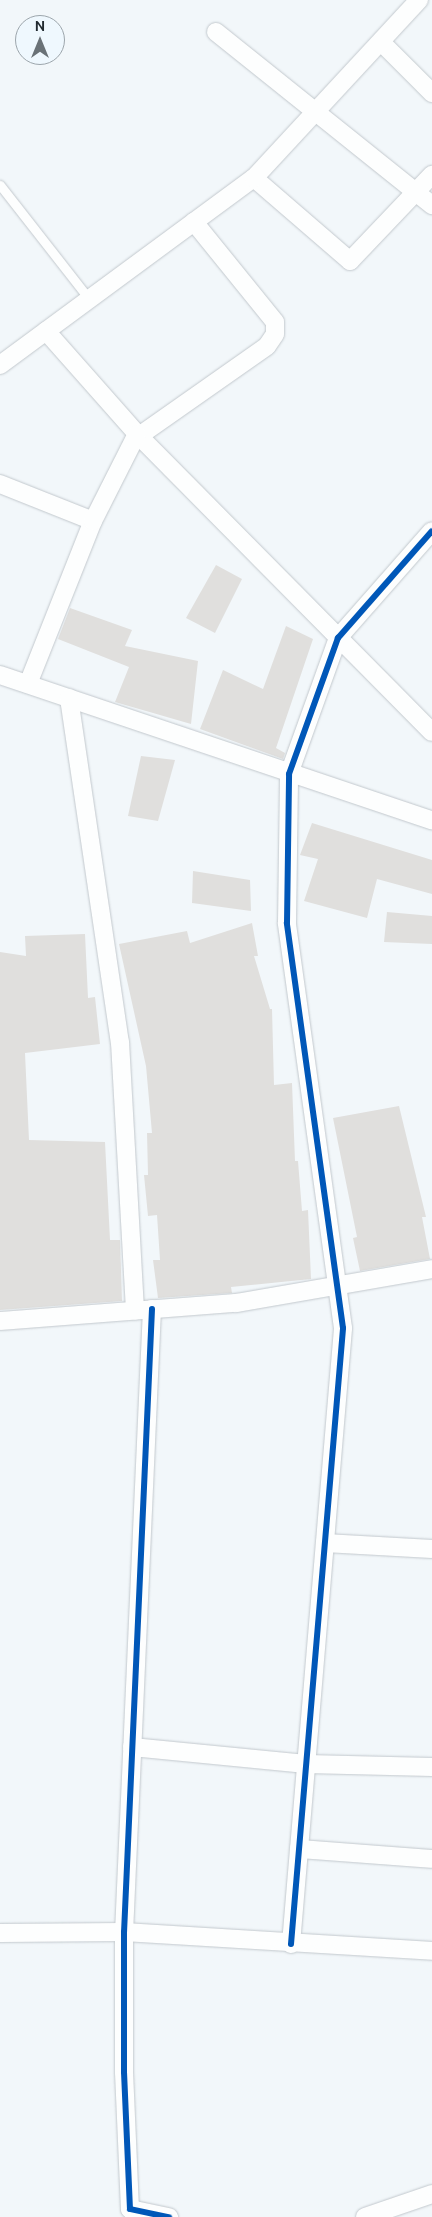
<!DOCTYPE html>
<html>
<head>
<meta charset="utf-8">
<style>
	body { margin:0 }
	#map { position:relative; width:432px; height:2217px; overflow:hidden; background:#f2f7fa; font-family:Ubuntu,sans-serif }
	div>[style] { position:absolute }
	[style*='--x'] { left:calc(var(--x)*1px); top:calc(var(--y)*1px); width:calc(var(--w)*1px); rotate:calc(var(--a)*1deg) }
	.building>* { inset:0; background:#e0dfdd }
	.roads { filter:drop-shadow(0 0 1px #c2c8cd) drop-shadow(0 0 1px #c2c8cd) }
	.lane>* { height:9px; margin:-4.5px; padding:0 4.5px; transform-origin:4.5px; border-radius:4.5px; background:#fdfefe }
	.street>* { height:18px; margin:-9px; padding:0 9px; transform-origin:9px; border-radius:9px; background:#fdfefe }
	.cycleway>* { height:6px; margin:-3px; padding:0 3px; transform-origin:3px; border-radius:3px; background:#0057b8 }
	span { translate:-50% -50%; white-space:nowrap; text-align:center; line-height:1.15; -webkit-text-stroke:4px #eff8fe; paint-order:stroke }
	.north { position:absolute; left:15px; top:15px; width:50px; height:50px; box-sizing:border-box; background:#eff8fe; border:1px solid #9da6ac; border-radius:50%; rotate:0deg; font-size:14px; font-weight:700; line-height:20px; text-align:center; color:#212a30 }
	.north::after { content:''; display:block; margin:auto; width:18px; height:22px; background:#6a7277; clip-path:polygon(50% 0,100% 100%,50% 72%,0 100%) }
</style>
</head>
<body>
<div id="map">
	<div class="building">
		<i style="clip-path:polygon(216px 565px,242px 579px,215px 633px,186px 618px)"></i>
		<i style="clip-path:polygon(70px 608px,132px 630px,125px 646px,198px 661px,191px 724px,115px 702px,129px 667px,58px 639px)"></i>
		<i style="clip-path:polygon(286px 626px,313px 639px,276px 748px,285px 753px,283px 759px,200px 729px,223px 670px,263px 689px)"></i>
		<i style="clip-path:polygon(141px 756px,175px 760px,158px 821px,128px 816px)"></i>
		<i style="clip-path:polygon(312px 823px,432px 860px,432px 894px,377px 879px,367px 918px,304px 901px,318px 859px,300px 855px)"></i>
		<i style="clip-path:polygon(193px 871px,250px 880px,251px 911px,192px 903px)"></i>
		<i style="clip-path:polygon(387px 912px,432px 916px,432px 944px,384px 942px)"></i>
		<i style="clip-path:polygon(252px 923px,258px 956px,254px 956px,270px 1009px,272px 1009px,274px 1085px,292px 1083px,295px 1161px,298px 1161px,302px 1211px,308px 1210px,311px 1279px,231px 1287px,232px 1293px,158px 1298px,153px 1260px,160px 1260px,157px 1215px,148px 1216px,144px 1175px,148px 1175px,147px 1133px,152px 1133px,146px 1066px,119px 944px,187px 931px,190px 943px)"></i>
		<i style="clip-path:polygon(85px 934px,88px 998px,95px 997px,100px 1044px,25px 1053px,29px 1140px,105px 1142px,110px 1240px,120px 1240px,122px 1301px,0 1310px,0 952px,26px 956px,25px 936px)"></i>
		<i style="clip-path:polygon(399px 1106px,426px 1217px,422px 1217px,430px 1259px,360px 1271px,353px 1238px,357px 1237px,333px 1118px)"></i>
	</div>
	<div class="roads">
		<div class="lane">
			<i style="--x:0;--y:185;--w:145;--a:52"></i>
		</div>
		<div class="street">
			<i style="--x:216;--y:32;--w:277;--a:38.7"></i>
			<i style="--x:382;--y:43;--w:71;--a:45"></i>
			<i style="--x:254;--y:178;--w:127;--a:40.8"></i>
			<i style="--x:350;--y:261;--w:119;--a:-46.4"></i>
			<i style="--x:46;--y:331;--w:137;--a:48.5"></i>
			<i style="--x:137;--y:434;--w:419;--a:45.3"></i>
			<i style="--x:0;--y:365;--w:315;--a:-36.4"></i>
			<i style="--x:254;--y:178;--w:243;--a:-47.2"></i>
			<i style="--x:139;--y:436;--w:156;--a:-35.1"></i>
			<i style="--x:267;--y:346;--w:14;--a:-56"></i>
			<i style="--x:275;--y:334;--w:12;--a:-90"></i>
			<i style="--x:275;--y:322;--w:129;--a:-129"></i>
			<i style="--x:0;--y:484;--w:100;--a:21.7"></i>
			<i style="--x:0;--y:675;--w:456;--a:18.6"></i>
			<i style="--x:28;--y:684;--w:175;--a:-68.3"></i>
			<i style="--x:93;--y:521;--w:97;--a:-63.2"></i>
			<i style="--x:69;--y:698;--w:348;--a:81.6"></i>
			<i style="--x:120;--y:1042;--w:269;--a:86.8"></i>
			<i style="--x:152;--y:1309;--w:624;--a:92.57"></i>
			<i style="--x:124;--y:1932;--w:140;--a:90"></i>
			<i style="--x:124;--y:2072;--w:137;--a:87.5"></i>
			<i style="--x:130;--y:2209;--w:40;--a:12"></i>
			<i style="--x:0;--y:1321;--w:237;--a:-4.4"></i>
			<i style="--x:236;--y:1303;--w:199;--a:-9.8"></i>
			<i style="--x:325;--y:1543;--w:107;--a:3.2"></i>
			<i style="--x:132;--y:1747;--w:175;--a:5.6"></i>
			<i style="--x:306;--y:1764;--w:126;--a:1.4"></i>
			<i style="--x:299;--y:1849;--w:133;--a:4.3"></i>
			<i style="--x:0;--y:1933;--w:124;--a:-0.5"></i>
			<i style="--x:124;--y:1932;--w:309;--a:3.5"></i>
			<i style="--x:291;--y:1944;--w:618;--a:-85.17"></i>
			<i style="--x:343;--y:1328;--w:409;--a:-97.9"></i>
			<i style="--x:287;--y:923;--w:149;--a:-89.2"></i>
			<i style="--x:289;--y:774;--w:145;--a:-70.2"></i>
			<i style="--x:338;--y:638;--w:142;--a:-48.7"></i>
			<i style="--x:365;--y:2217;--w:71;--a:-18.9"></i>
		</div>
	</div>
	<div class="cycleway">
		<i style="--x:152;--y:1309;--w:624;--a:92.57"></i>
		<i style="--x:124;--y:1932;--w:140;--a:90"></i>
		<i style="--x:124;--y:2072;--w:137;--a:87.5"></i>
		<i style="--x:130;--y:2209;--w:40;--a:12"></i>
		<i style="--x:291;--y:1944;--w:618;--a:-85.17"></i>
		<i style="--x:343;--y:1328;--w:409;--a:-97.9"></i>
		<i style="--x:287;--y:923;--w:149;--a:-89.2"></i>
		<i style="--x:289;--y:774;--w:145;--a:-70.2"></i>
		<i style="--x:338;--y:638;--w:142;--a:-48.7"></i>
	</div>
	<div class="north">N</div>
</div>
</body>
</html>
